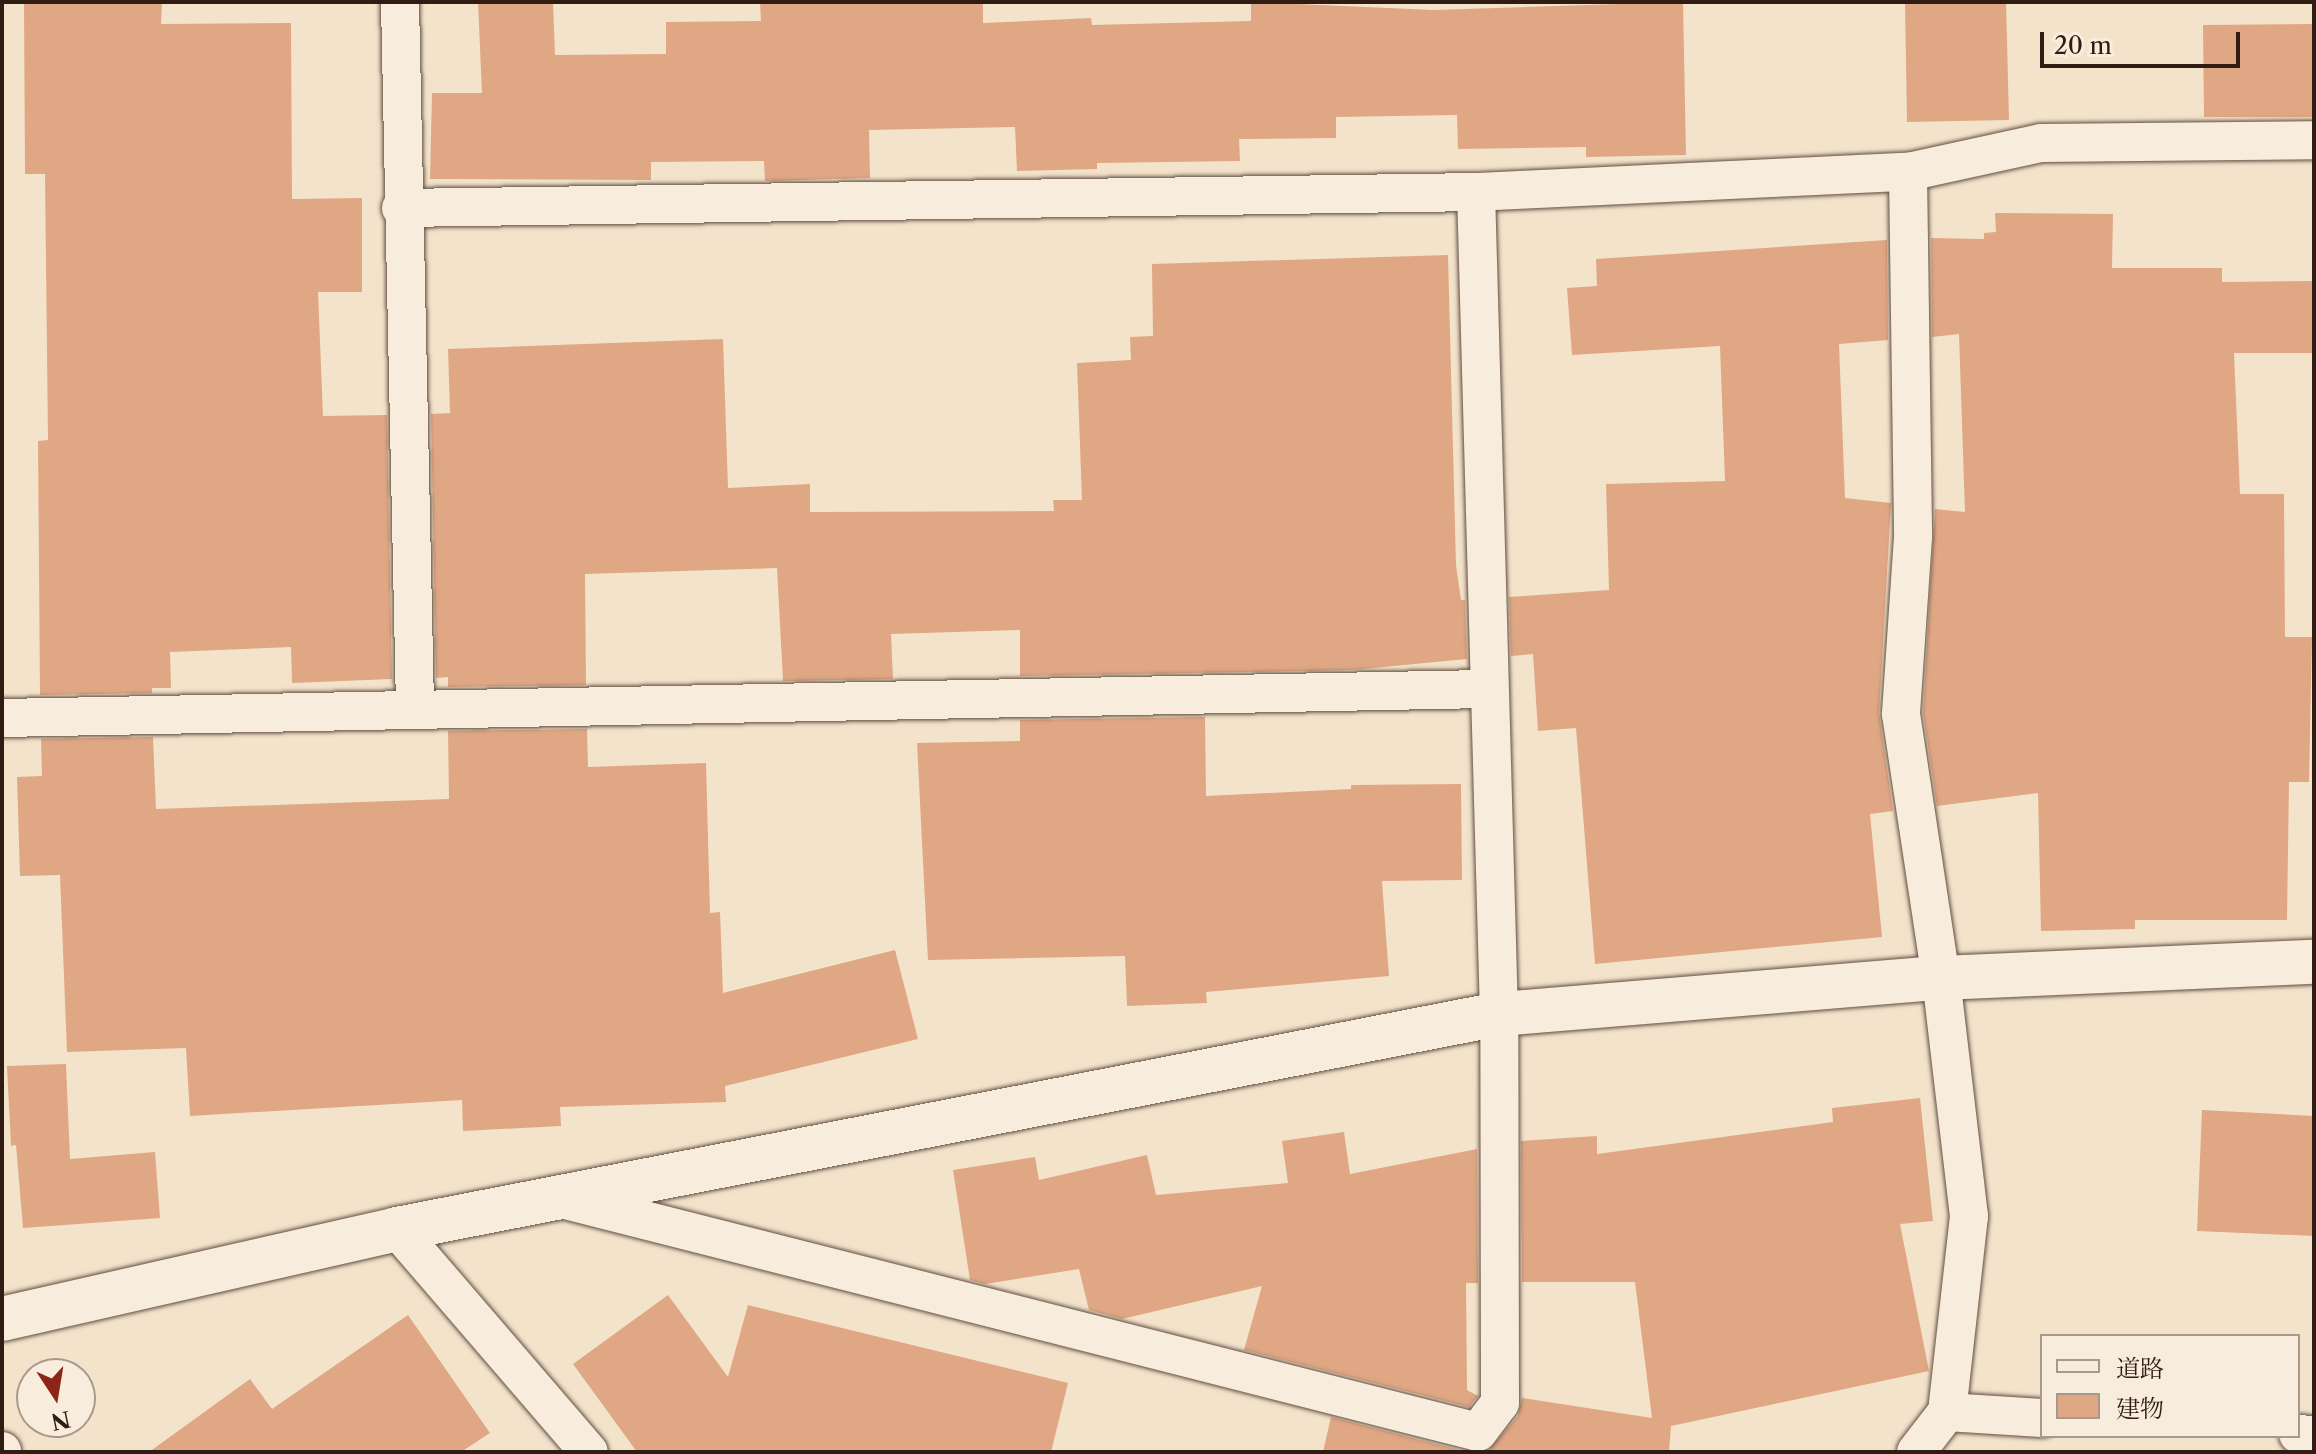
<!DOCTYPE html>
<html>
<head>
<meta charset="utf-8">
<style>
	body { margin:0 }
	#map { position:relative; width:2316px; height:1454px; overflow:hidden; background:#f4e3cb; font-family:"Libre Caslon Text","Noto Serif JP",serif }
	div>[style] { position:absolute }
	[style*='--x'] { left:calc(var(--x)*1px); top:calc(var(--y)*1px); width:calc(var(--w)*1px); rotate:calc(var(--a)*1deg) }
	.building>* { inset:0; background:#e0a784 }
	.roads { filter:drop-shadow(0 0 2px #614e41) drop-shadow(0 0 2px #614e41) }
	.service>* { height:38px; margin:-19px; padding:0 19px; transform-origin:19px; border-radius:19px; background:#f8eddd }
	.minor>* { height:44px; margin:-22px; padding:0 22px; transform-origin:22px; border-radius:22px; background:#f8eddd }
	span { translate:-50% -50%; white-space:nowrap; text-align:center; line-height:1.15; -webkit-text-stroke:7px #f8eddd; paint-order:stroke }
	.frame { position:absolute; inset:0; border:4px solid #301c13; pointer-events:none }
	.legend { position:absolute; left:2040px; top:1334px; width:260px; height:104px; box-sizing:border-box; background:#f8eddd; border:2px solid #a8998c; margin:0; padding:10px 14px; list-style:none; font-size:24px; color:#301c13 }
	.legend li { display:flex; align-items:center; gap:16px; height:40px }
	.legend b { width:40px; border:2px solid #a8998c }
	.north { position:absolute; left:16px; top:1358px; width:80px; height:80px; box-sizing:border-box; background:#f8eddd; border:2px solid #a8998c; border-radius:50%; rotate:168deg; font-size:22px; font-weight:700; line-height:32px; text-align:center; color:#301c13 }
	.north::after { content:''; display:block; margin:auto; width:28px; height:36px; background:#8f2418; clip-path:polygon(50% 0,100% 100%,50% 72%,0 100%) }
	.scale { position:absolute; left:2040px; top:32px; width:200px; height:36px; box-sizing:border-box; border:4px solid #301c13; border-top:0; padding-left:10px; font-size:24px; line-height:28px; white-space:nowrap; color:#301c13; -webkit-text-stroke:6px #f8eddd; paint-order:stroke }
</style>
</head>
<body>
<div id="map">
	<div class="building">
		<i style="clip-path:polygon(24px 2px,162px 2px,161px 24px,291px 23px,292px 199px,362px 198px,362px 292px,318px 292px,323px 416px,387px 415px,392px 679px,292px 683px,291px 647px,170px 652px,171px 688px,152px 688px,152px 693px,40px 695px,38px 441px,48px 440px,45px 174px,25px 174px)"></i>
		<i style="clip-path:polygon(478px 2px,553px 2px,555px 55px,666px 54px,666px 22px,761px 21px,760px 2px,983px 2px,983px 23px,1091px 18px,1092px 25px,1251px 21px,1251px 2px,1434px 10px,1683px 2px,1686px 155px,1586px 157px,1586px 147px,1458px 149px,1457px 115px,1336px 117px,1336px 138px,1239px 139px,1240px 161px,1097px 163px,1097px 169px,1017px 171px,1015px 127px,869px 130px,870px 178px,765px 181px,764px 161px,651px 162px,651px 180px,430px 179px,432px 93px,482px 93px)"></i>
		<i style="clip-path:polygon(1905px 2px,2006px 2px,2009px 120px,1907px 122px)"></i>
		<i style="clip-path:polygon(2314px 24px,2314px 117px,2204px 117px,2203px 25px)"></i>
		<i style="clip-path:polygon(1995px 213px,2113px 214px,2112px 268px,2222px 268px,2222px 282px,2314px 281px,2314px 353px,2234px 353px,2240px 494px,2284px 494px,2285px 637px,2312px 637px,2309px 782px,2289px 782px,2287px 920px,2135px 920px,2135px 929px,2041px 931px,2038px 793px,1937px 806px,1923px 713px,1935px 509px,1965px 512px,1959px 334px,1932px 337px,1931px 238px,1984px 239px,1984px 233px,1996px 232px)"></i>
		<i style="clip-path:polygon(1887px 240px,1888px 340px,1839px 344px,1845px 498px,1891px 503px,1879px 713px,1893px 811px,1870px 814px,1882px 937px,1595px 964px,1576px 728px,1538px 731px,1533px 654px,1511px 656px,1509px 597px,1609px 590px,1606px 484px,1725px 481px,1720px 346px,1572px 355px,1567px 288px,1597px 286px,1596px 259px)"></i>
		<i style="clip-path:polygon(1448px 255px,1456px 565px,1461px 600px,1465px 600px,1467px 659px,1352px 670px,1020px 676px,1020px 630px,891px 634px,893px 679px,783px 681px,777px 568px,585px 574px,586px 685px,448px 687px,448px 677px,436px 678px,431px 414px,450px 413px,448px 349px,723px 339px,728px 488px,810px 484px,810px 512px,1054px 511px,1053px 500px,1082px 500px,1077px 363px,1131px 360px,1130px 337px,1153px 336px,1152px 264px)"></i>
		<i style="clip-path:polygon(1205px 717px,1206px 796px,1351px 789px,1351px 785px,1461px 784px,1462px 880px,1382px 881px,1389px 976px,1206px 992px,1207px 1003px,1127px 1006px,1125px 956px,928px 960px,917px 743px,1020px 741px,1020px 720px)"></i>
		<i style="clip-path:polygon(587px 729px,588px 767px,706px 763px,710px 913px,720px 912px,723px 993px,895px 950px,918px 1039px,725px 1086px,726px 1102px,560px 1107px,561px 1126px,463px 1131px,462px 1100px,190px 1116px,186px 1048px,67px 1052px,60px 875px,20px 876px,17px 777px,42px 776px,41px 739px,153px 737px,156px 809px,449px 799px,448px 731px)"></i>
		<i style="clip-path:polygon(66px 1064px,70px 1159px,155px 1152px,160px 1218px,23px 1228px,16px 1145px,11px 1146px,7px 1066px)"></i>
		<i style="clip-path:polygon(1920px 1098px,1933px 1221px,1900px 1224px,1929px 1371px,1671px 1426px,1669px 1452px,1487px 1452px,1518px 1416px,1522px 1398px,1652px 1418px,1635px 1282px,1522px 1282px,1521px 1141px,1597px 1136px,1597px 1154px,1833px 1122px,1832px 1108px)"></i>
		<i style="clip-path:polygon(2202px 1110px,2314px 1116px,2314px 1236px,2197px 1231px)"></i>
		<i style="clip-path:polygon(1344px 1132px,1350px 1174px,1477px 1149px,1478px 1283px,1466px 1283px,1467px 1390px,1478px 1396px,1469px 1407px,1244px 1350px,1262px 1286px,1122px 1319px,1089px 1310px,1079px 1269px,985px 1284px,970px 1280px,953px 1170px,1035px 1157px,1039px 1180px,1147px 1155px,1156px 1195px,1288px 1183px,1282px 1141px)"></i>
		<i style="clip-path:polygon(668px 1295px,728px 1377px,748px 1305px,1068px 1383px,1051px 1452px,637px 1452px,573px 1364px)"></i>
		<i style="clip-path:polygon(408px 1315px,490px 1433px,461px 1452px,149px 1452px,250px 1379px,272px 1409px)"></i>
		<i style="clip-path:polygon(1331px 1417px,1467px 1452px,1323px 1452px)"></i>
	</div>
	<div class="roads">
		<div class="service">
			<i style="--x:400;--y:2;--w:704;--a:88.78"></i>
			<i style="--x:1908;--y:172;--w:365;--a:89.2"></i>
			<i style="--x:1913;--y:537;--w:177;--a:93.9"></i>
			<i style="--x:1901;--y:714;--w:267;--a:81.4"></i>
			<i style="--x:1941;--y:978;--w:240;--a:83.3"></i>
			<i style="--x:1969;--y:1216;--w:197;--a:96.4"></i>
			<i style="--x:1947;--y:1412;--w:95;--a:3.6"></i>
			<i style="--x:401;--y:208;--w:1075;--a:-0.85"></i>
			<i style="--x:1476;--y:192;--w:432;--a:-2.7"></i>
			<i style="--x:1908;--y:172;--w:136;--a:-12.3"></i>
			<i style="--x:2041;--y:143;--w:273;--a:-0.6"></i>
			<i style="--x:2;--y:718;--w:1485;--a:-1.12"></i>
			<i style="--x:558;--y:1198;--w:949;--a:14.27"></i>
			<i style="--x:1478;--y:1432;--w:36;--a:-53"></i>
			<i style="--x:1500;--y:1403;--w:389;--a:-90.1"></i>
			<i style="--x:1499;--y:1014;--w:822;--a:-91.6"></i>
			<i style="--x:397;--y:1229;--w:294;--a:49.3"></i>
			<i style="--x:2298;--y:1434;--w:16;--a:4"></i>
			<i style="--x:2;--y:1451;--w:1;--a:90"></i>
			<i style="--x:1916;--y:1452;--w:51;--a:-52.2"></i>
		</div>
		<div class="minor">
			<i style="--x:2;--y:1319;--w:405;--a:-12.8"></i>
			<i style="--x:397;--y:1229;--w:1123;--a:-11.04"></i>
			<i style="--x:1499;--y:1014;--w:443;--a:-4.7"></i>
			<i style="--x:1941;--y:978;--w:373;--a:-2.5"></i>
		</div>
	</div>
	<div class="frame"></div>
	<ul class="legend">
	<li><b style="height:10px;background:#f8eddd"></b>道路</li>
	<li><b style="height:22px;background:#e0a784"></b>建物</li>
	</ul>
	<div class="north">N</div>
	<div class="scale">20 m</div>
</div>
</body>
</html>
